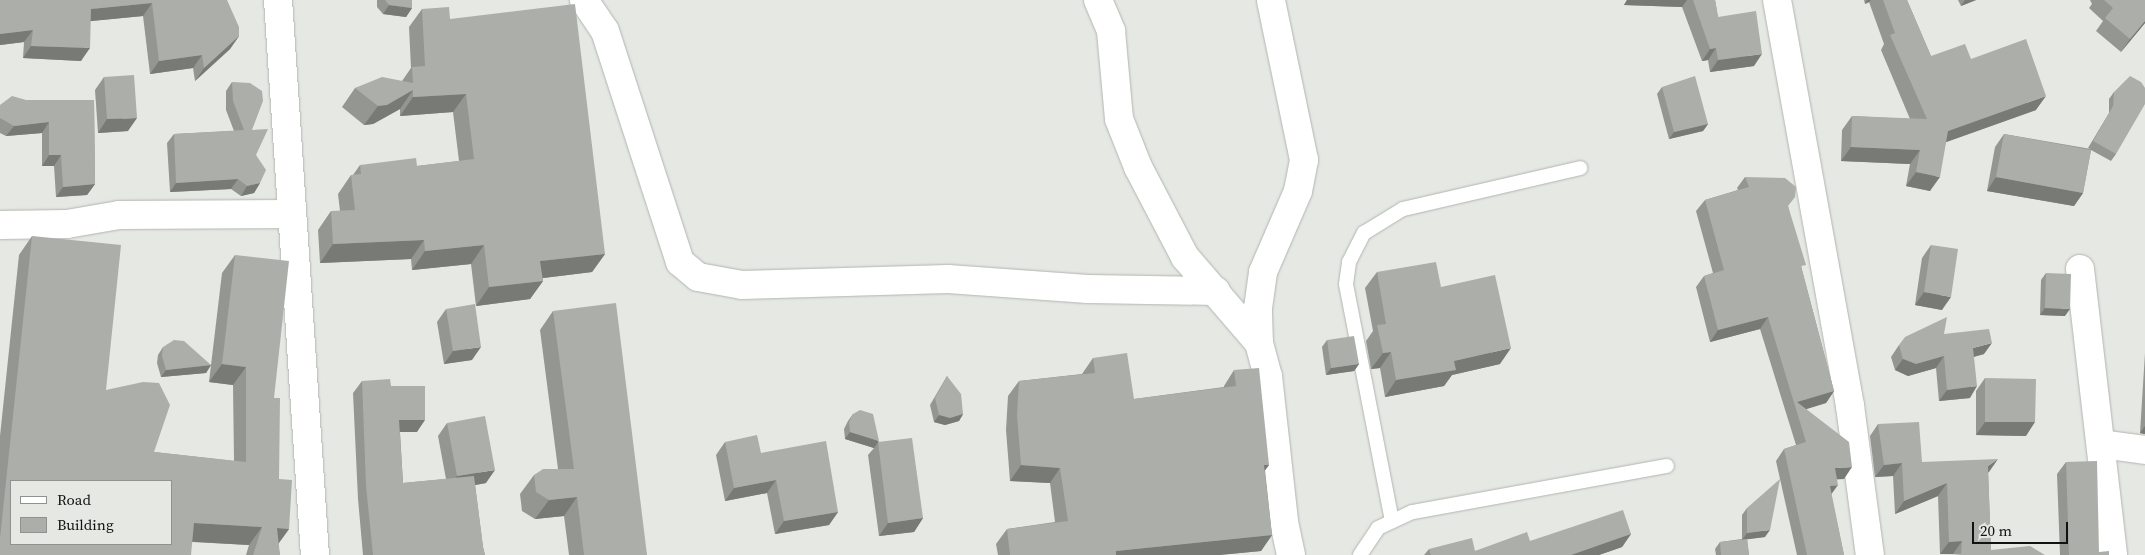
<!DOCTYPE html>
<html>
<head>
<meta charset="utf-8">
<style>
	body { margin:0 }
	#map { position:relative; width:2145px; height:555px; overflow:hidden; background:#e5e8e3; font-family:"Source Serif 4",serif }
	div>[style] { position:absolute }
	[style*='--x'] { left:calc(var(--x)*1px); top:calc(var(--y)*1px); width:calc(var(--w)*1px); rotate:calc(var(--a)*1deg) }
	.roads { filter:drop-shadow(0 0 1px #b2b5b0) drop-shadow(0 0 1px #b2b5b0) }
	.lane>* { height:14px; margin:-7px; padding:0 7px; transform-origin:7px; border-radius:7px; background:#fff }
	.street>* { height:28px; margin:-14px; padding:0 14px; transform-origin:14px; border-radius:14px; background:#fff }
	.wall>* { inset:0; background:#939691 }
	.shaded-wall>* { inset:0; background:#787a76 }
	.building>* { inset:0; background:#abaea9 }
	span { translate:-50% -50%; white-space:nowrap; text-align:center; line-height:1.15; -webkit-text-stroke:4.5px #e5e8e3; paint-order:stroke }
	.legend { position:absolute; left:10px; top:480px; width:162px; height:65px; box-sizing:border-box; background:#e5e8e3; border:1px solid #90928f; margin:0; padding:6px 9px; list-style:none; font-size:15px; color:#111211 }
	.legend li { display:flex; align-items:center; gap:10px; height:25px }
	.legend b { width:25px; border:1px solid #90928f }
	.scale { position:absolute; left:1972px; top:522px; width:96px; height:22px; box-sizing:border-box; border:2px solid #111211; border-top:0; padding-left:6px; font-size:15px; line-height:18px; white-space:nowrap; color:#111211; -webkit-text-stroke:4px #e5e8e3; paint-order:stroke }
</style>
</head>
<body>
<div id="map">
	<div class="roads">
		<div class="lane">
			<i style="--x:1392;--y:521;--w:241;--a:-101"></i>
			<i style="--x:1346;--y:284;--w:22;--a:-82"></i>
			<i style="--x:1349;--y:262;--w:33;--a:-63"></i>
			<i style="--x:1364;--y:233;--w:46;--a:-31.6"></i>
			<i style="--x:1403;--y:209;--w:182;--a:-13"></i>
			<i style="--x:1360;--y:555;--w:32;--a:-56"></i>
			<i style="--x:1378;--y:528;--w:38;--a:-25"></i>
			<i style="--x:1413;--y:512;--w:258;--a:-10.3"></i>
		</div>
		<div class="street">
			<i style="--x:278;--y:0;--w:556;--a:86.19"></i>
			<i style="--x:584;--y:0;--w:37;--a:56"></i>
			<i style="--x:605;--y:31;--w:243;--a:72"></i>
			<i style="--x:680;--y:262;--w:23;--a:40"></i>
			<i style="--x:698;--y:277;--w:45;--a:10.3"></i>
			<i style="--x:742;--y:285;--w:206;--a:-1.7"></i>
			<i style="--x:948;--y:279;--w:140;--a:4.1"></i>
			<i style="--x:1088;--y:289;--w:128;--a:0.9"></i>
			<i style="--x:1098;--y:0;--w:34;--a:67"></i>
			<i style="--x:1111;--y:31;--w:88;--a:84.8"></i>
			<i style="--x:1119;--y:119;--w:52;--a:68.4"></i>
			<i style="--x:1138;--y:167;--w:102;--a:62.4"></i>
			<i style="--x:1185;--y:257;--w:113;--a:49.3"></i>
			<i style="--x:1259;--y:343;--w:34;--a:75"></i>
			<i style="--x:1268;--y:376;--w:147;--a:83.7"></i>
			<i style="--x:1284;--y:522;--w:34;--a:78"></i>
			<i style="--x:1777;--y:0;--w:413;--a:79.8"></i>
			<i style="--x:1850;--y:406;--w:150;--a:82.4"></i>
			<i style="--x:0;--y:225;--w:67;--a:-0.9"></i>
			<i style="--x:67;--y:224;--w:53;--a:-9.8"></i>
			<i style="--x:119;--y:215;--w:172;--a:-0.3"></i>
			<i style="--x:2080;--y:269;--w:288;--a:83.4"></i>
			<i style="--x:1259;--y:343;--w:35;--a:-92"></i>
			<i style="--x:1258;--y:308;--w:36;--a:-82"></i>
			<i style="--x:1263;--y:272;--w:88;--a:-66.6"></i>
			<i style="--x:1298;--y:191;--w:32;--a:-79"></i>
			<i style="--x:1304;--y:160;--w:163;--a:-101.7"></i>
			<i style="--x:2101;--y:444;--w:44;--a:7.8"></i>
		</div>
	</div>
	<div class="wall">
		<i style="clip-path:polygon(0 0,227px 1px,239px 36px,230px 49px,195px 81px,193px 68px,150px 74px,143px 16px,90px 21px,81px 61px,23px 58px,24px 42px,0 45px)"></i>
		<i style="clip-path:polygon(377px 0,412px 0,412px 8px,406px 17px,383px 14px,377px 7px)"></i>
		<i style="clip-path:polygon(1627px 0,1715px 0,1718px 17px,1754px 66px,1710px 72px,1708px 60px,1702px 61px,1682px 7px,1624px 5px)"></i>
		<i style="clip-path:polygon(1864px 0,1907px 0,1931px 56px,1971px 59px,2036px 110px,1946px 142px,1930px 191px,1906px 186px,1910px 164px,1841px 161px,1842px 130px,1852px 116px,1910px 119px,1881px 50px,1884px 44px,1869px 2px,1865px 4px)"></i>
		<i style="clip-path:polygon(1958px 0,1976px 0,1961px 6px)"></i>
		<i style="clip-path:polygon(2090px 0,2145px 0,2145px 23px,2121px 52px,2096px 31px,2103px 21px,2089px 8px,2092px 4px)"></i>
		<i style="clip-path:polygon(422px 9px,450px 19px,605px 254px,592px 272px,543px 278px,543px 281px,530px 299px,476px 306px,471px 264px,412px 270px,411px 259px,320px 263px,318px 230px,331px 211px,340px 211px,338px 194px,351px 175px,353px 175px,360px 165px,417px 166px,459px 161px,453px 112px,400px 116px,400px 109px,373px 124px,364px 125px,342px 107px,355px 88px,402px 81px,411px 68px,409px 27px)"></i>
		<i style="clip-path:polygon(104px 77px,128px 131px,98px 133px,95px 90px)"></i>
		<i style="clip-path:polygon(232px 82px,252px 130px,260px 183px,254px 193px,241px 196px,231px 189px,170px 192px,167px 143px,174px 134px,234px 131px,226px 110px,226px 91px)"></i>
		<i style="clip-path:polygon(1662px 87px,1708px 124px,1703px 131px,1669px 139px,1657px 94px)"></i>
		<i style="clip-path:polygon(2114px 92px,2116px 154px,2111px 161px,2091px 150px,2083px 193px,2074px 206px,1987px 191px,1995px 147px,2004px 134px,2091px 149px,2088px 148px,2109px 113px,2109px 99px)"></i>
		<i style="clip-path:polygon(26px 100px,94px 100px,95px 184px,87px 195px,56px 197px,54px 166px,42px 166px,42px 133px,6px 136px,0 133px,0 105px)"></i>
		<i style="clip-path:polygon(1745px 177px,1788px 206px,1802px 270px,1834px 391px,1826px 403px,1806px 409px,1844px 479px,1837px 479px,1831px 494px,1844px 555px,1797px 555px,1776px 461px,1784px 449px,1796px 445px,1760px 329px,1710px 342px,1696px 287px,1704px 276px,1713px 273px,1696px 211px,1705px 200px,1738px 190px,1737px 188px)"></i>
		<i style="clip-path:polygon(32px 236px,106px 390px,154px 452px,234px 461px,233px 385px,209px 382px,222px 273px,235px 255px,274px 398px,279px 479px,289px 529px,278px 544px,280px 555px,246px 555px,249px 545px,192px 542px,0 555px,0 436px,19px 255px)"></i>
		<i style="clip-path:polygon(1931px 245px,1942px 310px,1915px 305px,1922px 258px)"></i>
		<i style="clip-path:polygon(1377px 272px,1441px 287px,1500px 364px,1452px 375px,1444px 386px,1385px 397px,1380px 368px,1371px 369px,1366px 341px,1373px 331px,1365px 288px)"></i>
		<i style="clip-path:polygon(2046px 273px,2065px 316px,2040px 315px,2041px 280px)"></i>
		<i style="clip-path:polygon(446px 309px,472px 360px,444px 364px,437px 322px)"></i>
		<i style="clip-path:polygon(553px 311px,647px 555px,569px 555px,564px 516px,535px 519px,522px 511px,520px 494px,534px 475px,558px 469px,540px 330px)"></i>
		<i style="clip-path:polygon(1944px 334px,1984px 354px,1974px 357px,1970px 398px,1939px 401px,1936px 368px,1908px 376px,1895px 370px,1891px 357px,1899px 345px)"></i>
		<i style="clip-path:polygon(1327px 340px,1359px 364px,1354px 371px,1326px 375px,1322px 347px)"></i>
		<i style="clip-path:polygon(163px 347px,211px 365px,206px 373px,161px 377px,157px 363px,158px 355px)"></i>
		<i style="clip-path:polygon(2145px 353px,2145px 434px,2140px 433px)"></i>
		<i style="clip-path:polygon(1093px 358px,1134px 399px,1224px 387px,1224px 386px,1234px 370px,1269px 465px,1265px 470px,1272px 535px,1261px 551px,1219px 555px,998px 555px,996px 544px,1007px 529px,1055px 522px,1050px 483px,1010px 481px,1006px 430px,1008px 396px,1019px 381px,1082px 374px)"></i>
		<i style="clip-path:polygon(947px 376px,963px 414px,959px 421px,945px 425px,934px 422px,930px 405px)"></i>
		<i style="clip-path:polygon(1985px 378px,2026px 436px,1976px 435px,1976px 391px)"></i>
		<i style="clip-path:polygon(362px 381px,417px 432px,400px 432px,403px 483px,446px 479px,438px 436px,447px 423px,486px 483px,475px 485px,483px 547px,485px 555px,363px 555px,358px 499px,353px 393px)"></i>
		<i style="clip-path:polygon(853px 414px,878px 442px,923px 518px,914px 532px,879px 536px,868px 455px,874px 448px,845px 439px,844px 429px,848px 421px)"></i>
		<i style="clip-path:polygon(1878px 424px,1922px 462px,1989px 472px,1988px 472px,1991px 550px,2045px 555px,1940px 554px,1938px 496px,1895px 514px,1893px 476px,1875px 477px,1870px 436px)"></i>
		<i style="clip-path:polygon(725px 442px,761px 453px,838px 512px,829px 525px,775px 534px,767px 493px,725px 501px,716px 455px)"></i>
		<i style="clip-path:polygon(2066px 462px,2099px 552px,2109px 555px,2060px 555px,2057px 474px)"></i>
		<i style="clip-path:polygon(1747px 508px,1765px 537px,1747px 539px,1749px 555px,1716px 555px,1715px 549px,1720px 542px,1742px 539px,1742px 515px)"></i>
		<i style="clip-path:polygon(1631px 534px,1622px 547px,1599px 555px,1424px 555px,1429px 549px,1475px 551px,1530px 541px)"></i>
	</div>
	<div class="shaded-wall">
		<i style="clip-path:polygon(1627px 0,1687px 0,1682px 7px,1624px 5px)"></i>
		<i style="clip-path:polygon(1867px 0,1871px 0,1869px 2px,1865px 4px)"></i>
		<i style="clip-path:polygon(1965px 0,1976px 0,1961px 6px)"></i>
		<i style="clip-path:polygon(152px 3px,143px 16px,82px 22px,91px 9px)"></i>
		<i style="clip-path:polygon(389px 5px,412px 8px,406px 17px,383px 14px)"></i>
		<i style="clip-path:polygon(2145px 21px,2145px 23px,2121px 52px,2130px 39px)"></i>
		<i style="clip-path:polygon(33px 30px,24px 42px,0 45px,0 34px)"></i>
		<i style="clip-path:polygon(239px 36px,230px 49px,195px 81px,204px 68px)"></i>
		<i style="clip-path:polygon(31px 46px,90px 48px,81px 61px,23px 58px)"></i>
		<i style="clip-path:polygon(1716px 48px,1708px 60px,1702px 61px,1710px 49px)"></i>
		<i style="clip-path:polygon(1762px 54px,1754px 66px,1710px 72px,1718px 60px)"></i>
		<i style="clip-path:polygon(202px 55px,193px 68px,150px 74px,159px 61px)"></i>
		<i style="clip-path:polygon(413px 90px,400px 109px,373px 124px,364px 125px,378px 106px)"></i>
		<i style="clip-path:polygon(466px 94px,453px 112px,400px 116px,413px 97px)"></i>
		<i style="clip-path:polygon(2046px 96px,2036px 110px,1938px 145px,1948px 131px)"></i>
		<i style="clip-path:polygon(137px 118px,128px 131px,98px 133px,107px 119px)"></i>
		<i style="clip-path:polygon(49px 122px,42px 133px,6px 136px,14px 126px)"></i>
		<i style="clip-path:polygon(1708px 124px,1703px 131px,1669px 139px,1674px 132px)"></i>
		<i style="clip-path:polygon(1851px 147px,1920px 150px,1910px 164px,1841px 161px)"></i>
		<i style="clip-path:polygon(49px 155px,61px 155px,54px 166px,42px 166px)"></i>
		<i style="clip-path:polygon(1916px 172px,1940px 177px,1930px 191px,1906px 186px)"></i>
		<i style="clip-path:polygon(1996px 177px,2083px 193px,2074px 206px,1987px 191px)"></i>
		<i style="clip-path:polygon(238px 179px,231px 189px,170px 192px,176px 183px)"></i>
		<i style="clip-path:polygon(260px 183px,254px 193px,241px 196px,247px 186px)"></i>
		<i style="clip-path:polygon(95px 184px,87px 195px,56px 197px,63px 187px)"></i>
		<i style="clip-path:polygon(424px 240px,411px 259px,320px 263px,333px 244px)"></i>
		<i style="clip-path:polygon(484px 245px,471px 264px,412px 270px,425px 251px)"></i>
		<i style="clip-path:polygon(605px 254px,592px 272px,527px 280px,540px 261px)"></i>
		<i style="clip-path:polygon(543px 281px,530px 299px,476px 306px,489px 287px)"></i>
		<i style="clip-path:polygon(1924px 292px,1951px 297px,1942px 310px,1915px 305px)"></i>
		<i style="clip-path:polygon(2045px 308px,2070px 309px,2065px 316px,2040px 315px)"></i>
		<i style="clip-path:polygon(1768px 317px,1760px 329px,1710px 342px,1718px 330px)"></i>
		<i style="clip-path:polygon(1992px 343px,1984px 354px,1965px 359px,1973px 348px)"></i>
		<i style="clip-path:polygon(481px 347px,472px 360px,444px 364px,453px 351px)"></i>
		<i style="clip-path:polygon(1511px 348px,1500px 364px,1452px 375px,1444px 386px,1385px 397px,1396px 380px,1454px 361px)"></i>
		<i style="clip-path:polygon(1391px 352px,1380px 368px,1371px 369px,1383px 353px)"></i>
		<i style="clip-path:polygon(1944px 356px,1936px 368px,1908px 376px,1895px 370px,1903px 359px)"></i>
		<i style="clip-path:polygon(222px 364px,246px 367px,233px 385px,209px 382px)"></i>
		<i style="clip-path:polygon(1359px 364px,1354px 371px,1326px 375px,1331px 368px)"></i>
		<i style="clip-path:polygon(211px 365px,206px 373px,161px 377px,166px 370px)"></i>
		<i style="clip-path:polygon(1977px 386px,1970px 398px,1939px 401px,1947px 390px)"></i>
		<i style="clip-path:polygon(1834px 391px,1826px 403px,1797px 412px,1797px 402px)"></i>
		<i style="clip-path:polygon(963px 414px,959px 421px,945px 425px,934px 422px,939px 415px)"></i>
		<i style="clip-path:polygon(399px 420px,425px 420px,417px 432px,390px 432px)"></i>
		<i style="clip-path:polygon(1985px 422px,2035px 422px,2026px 436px,1976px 435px)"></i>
		<i style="clip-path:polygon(2145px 426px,2145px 434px,2140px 433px)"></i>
		<i style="clip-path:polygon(850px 432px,879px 441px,874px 448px,845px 439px)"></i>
		<i style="clip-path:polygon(1998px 459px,1989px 472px,1979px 478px,1988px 466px)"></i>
		<i style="clip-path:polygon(1902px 463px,1893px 476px,1875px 477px,1884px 465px)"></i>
		<i style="clip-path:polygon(1021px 465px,1060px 468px,1050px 483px,1010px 481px)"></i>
		<i style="clip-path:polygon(1264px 465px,1269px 465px,1258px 480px)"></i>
		<i style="clip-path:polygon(1852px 467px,1844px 479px,1826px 480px,1835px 468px)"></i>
		<i style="clip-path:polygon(495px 470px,486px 483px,448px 490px,457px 476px)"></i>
		<i style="clip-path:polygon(776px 480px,767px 493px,725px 501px,734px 488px)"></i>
		<i style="clip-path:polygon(1947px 483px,1938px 496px,1895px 514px,1904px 501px)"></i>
		<i style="clip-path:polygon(1838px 485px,1830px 496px,1830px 486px)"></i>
		<i style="clip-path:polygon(577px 497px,564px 516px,535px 519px,549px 500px)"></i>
		<i style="clip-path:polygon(838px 512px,829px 525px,775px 534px,784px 521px)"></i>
		<i style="clip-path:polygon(923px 518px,914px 532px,879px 536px,888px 523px)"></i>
		<i style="clip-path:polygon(194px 523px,262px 527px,249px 545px,181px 541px)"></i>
		<i style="clip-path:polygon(277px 528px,289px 529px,276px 547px)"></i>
		<i style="clip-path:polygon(1770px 530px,1765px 537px,1742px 540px,1747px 533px)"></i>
		<i style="clip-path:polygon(1631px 534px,1622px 547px,1599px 555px,1571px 555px)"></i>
		<i style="clip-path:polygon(1272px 535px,1261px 551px,1219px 555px,1113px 555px,1116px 551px)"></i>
		<i style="clip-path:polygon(1962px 541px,1953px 554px,1940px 554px,1949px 542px)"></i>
	</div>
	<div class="building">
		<i style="clip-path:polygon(0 0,227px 0,239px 27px,239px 36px,204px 68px,202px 55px,159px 61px,152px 3px,91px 9px,90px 48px,31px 46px,33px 30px,0 34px)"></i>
		<i style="clip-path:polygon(385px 0,412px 0,412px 8px,389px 5px)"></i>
		<i style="clip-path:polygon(1693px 0,1715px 0,1718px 17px,1756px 11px,1762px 54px,1718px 60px,1716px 48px,1710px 49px)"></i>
		<i style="clip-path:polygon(1883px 0,1907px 0,1931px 56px,1965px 44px,1971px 59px,2026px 39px,2046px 96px,1948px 131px,1940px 177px,1916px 172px,1920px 150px,1851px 147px,1852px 116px,1927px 119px,1890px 35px,1895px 33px)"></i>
		<i style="clip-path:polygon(2104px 0,2145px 0,2145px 21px,2130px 39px,2105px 18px,2113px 8px)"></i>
		<i style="clip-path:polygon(575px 4px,605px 254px,540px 261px,543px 281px,489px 287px,484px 245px,425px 251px,424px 240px,333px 244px,331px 211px,355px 210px,351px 175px,361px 174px,360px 165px,416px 158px,417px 166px,474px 159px,466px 94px,413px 97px,413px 90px,387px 105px,378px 106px,355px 88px,382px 77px,413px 83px,412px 67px,425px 66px,422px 9px,449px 7px,450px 19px)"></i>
		<i style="clip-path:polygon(134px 75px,137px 118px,107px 119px,104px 77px)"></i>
		<i style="clip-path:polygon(1695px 76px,1708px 124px,1674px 132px,1662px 87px)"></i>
		<i style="clip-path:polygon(2130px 76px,2141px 82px,2145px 88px,2145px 104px,2116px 154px,2093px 141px,2113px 106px,2114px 92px)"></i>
		<i style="clip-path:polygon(232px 82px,250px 83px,262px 91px,263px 101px,252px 130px,268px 129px,256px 155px,266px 170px,260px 183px,247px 186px,238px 179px,176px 183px,174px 134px,244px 130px,233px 101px)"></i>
		<i style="clip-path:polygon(12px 96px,26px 100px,94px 100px,95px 184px,63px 187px,61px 155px,49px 155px,49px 122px,14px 126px,0 118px,0 105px)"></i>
		<i style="clip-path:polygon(2004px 134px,2091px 150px,2083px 193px,1996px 177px)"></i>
		<i style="clip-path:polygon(1745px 177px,1785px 178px,1796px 187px,1795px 197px,1788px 206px,1806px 265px,1801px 266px,1834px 391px,1797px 402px,1849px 442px,1852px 467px,1835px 468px,1838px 485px,1830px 486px,1844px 555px,1807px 555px,1784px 449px,1806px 442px,1768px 317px,1718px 330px,1704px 276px,1724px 270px,1705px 200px,1749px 187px)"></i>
		<i style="clip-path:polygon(evenodd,32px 236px,121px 245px,106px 390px,143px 382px,159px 383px,170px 405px,154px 452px,246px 462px,246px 367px,222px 364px,235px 255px,289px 261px,274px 398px,280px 398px,279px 479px,292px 480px,289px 529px,277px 528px,280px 555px,253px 555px,262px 527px,194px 523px,191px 555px,0 555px,0 538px,32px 236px,11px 481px,171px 481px,171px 544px,11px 544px,11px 481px)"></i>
		<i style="clip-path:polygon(1931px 245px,1958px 249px,1951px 297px,1924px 292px)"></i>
		<i style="clip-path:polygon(1436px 262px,1441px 287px,1495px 275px,1511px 348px,1454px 361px,1456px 370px,1396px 380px,1391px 352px,1383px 353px,1377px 325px,1386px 324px,1377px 272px)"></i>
		<i style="clip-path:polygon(2046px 273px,2071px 274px,2070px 309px,2045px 308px)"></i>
		<i style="clip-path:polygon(616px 303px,647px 555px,584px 555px,577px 497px,549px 500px,536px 492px,534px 475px,543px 469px,574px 469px,553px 311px)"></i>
		<i style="clip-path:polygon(475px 304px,481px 347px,453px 351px,446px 309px)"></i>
		<i style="clip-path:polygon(1947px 317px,1944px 334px,1989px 329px,1992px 343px,1973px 348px,1977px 386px,1947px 390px,1944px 356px,1916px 364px,1903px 359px,1899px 345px,1905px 337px)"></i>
		<i style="clip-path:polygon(1354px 336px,1359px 364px,1331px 368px,1327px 340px)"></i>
		<i style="clip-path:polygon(174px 340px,184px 341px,211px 365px,166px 370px,162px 356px,163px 347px)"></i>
		<i style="clip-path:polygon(1127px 353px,1134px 399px,1236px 386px,1234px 370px,1259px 368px,1269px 465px,1264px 465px,1272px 535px,1116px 551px,1116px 555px,1010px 555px,1007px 529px,1068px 521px,1060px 468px,1021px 465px,1017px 415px,1019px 381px,1095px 373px,1093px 358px)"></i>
		<i style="clip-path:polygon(947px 376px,961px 394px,963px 414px,950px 418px,939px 415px,935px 398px)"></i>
		<i style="clip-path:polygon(1985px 378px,2036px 379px,2035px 422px,1985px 422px)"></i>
		<i style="clip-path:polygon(390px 379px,391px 386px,425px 386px,425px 420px,399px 420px,403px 483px,474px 476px,483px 547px,485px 555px,373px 555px,366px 486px,362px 381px)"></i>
		<i style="clip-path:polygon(860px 410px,873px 414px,879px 441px,850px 432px,849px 422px,853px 414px)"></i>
		<i style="clip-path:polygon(485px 416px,495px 470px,457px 476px,447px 423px)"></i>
		<i style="clip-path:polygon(1919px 422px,1922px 462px,1998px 459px,1988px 466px,1991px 550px,2030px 546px,2045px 555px,1953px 555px,1961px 554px,1962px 541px,1949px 542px,1947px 483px,1904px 501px,1902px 463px,1884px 465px,1878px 424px)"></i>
		<i style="clip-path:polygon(757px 435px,761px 453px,826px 441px,838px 512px,784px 521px,776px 480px,734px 488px,725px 442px)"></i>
		<i style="clip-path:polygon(912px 438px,923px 518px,888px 523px,878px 442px)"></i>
		<i style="clip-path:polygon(2097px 461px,2099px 552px,2109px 551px,2109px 555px,2069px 555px,2066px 462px)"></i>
		<i style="clip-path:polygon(1780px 479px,1770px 530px,1747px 533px,1747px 508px)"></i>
		<i style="clip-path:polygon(1623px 510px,1631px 534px,1571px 555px,1431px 555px,1429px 549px,1472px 538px,1475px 551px,1527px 532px,1530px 541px)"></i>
		<i style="clip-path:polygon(1747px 539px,1749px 555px,1721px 555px,1720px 542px)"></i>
	</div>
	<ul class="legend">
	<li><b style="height:6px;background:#fff"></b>Road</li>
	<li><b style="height:14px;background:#abaea9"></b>Building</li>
	</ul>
	<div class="scale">20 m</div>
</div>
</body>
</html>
